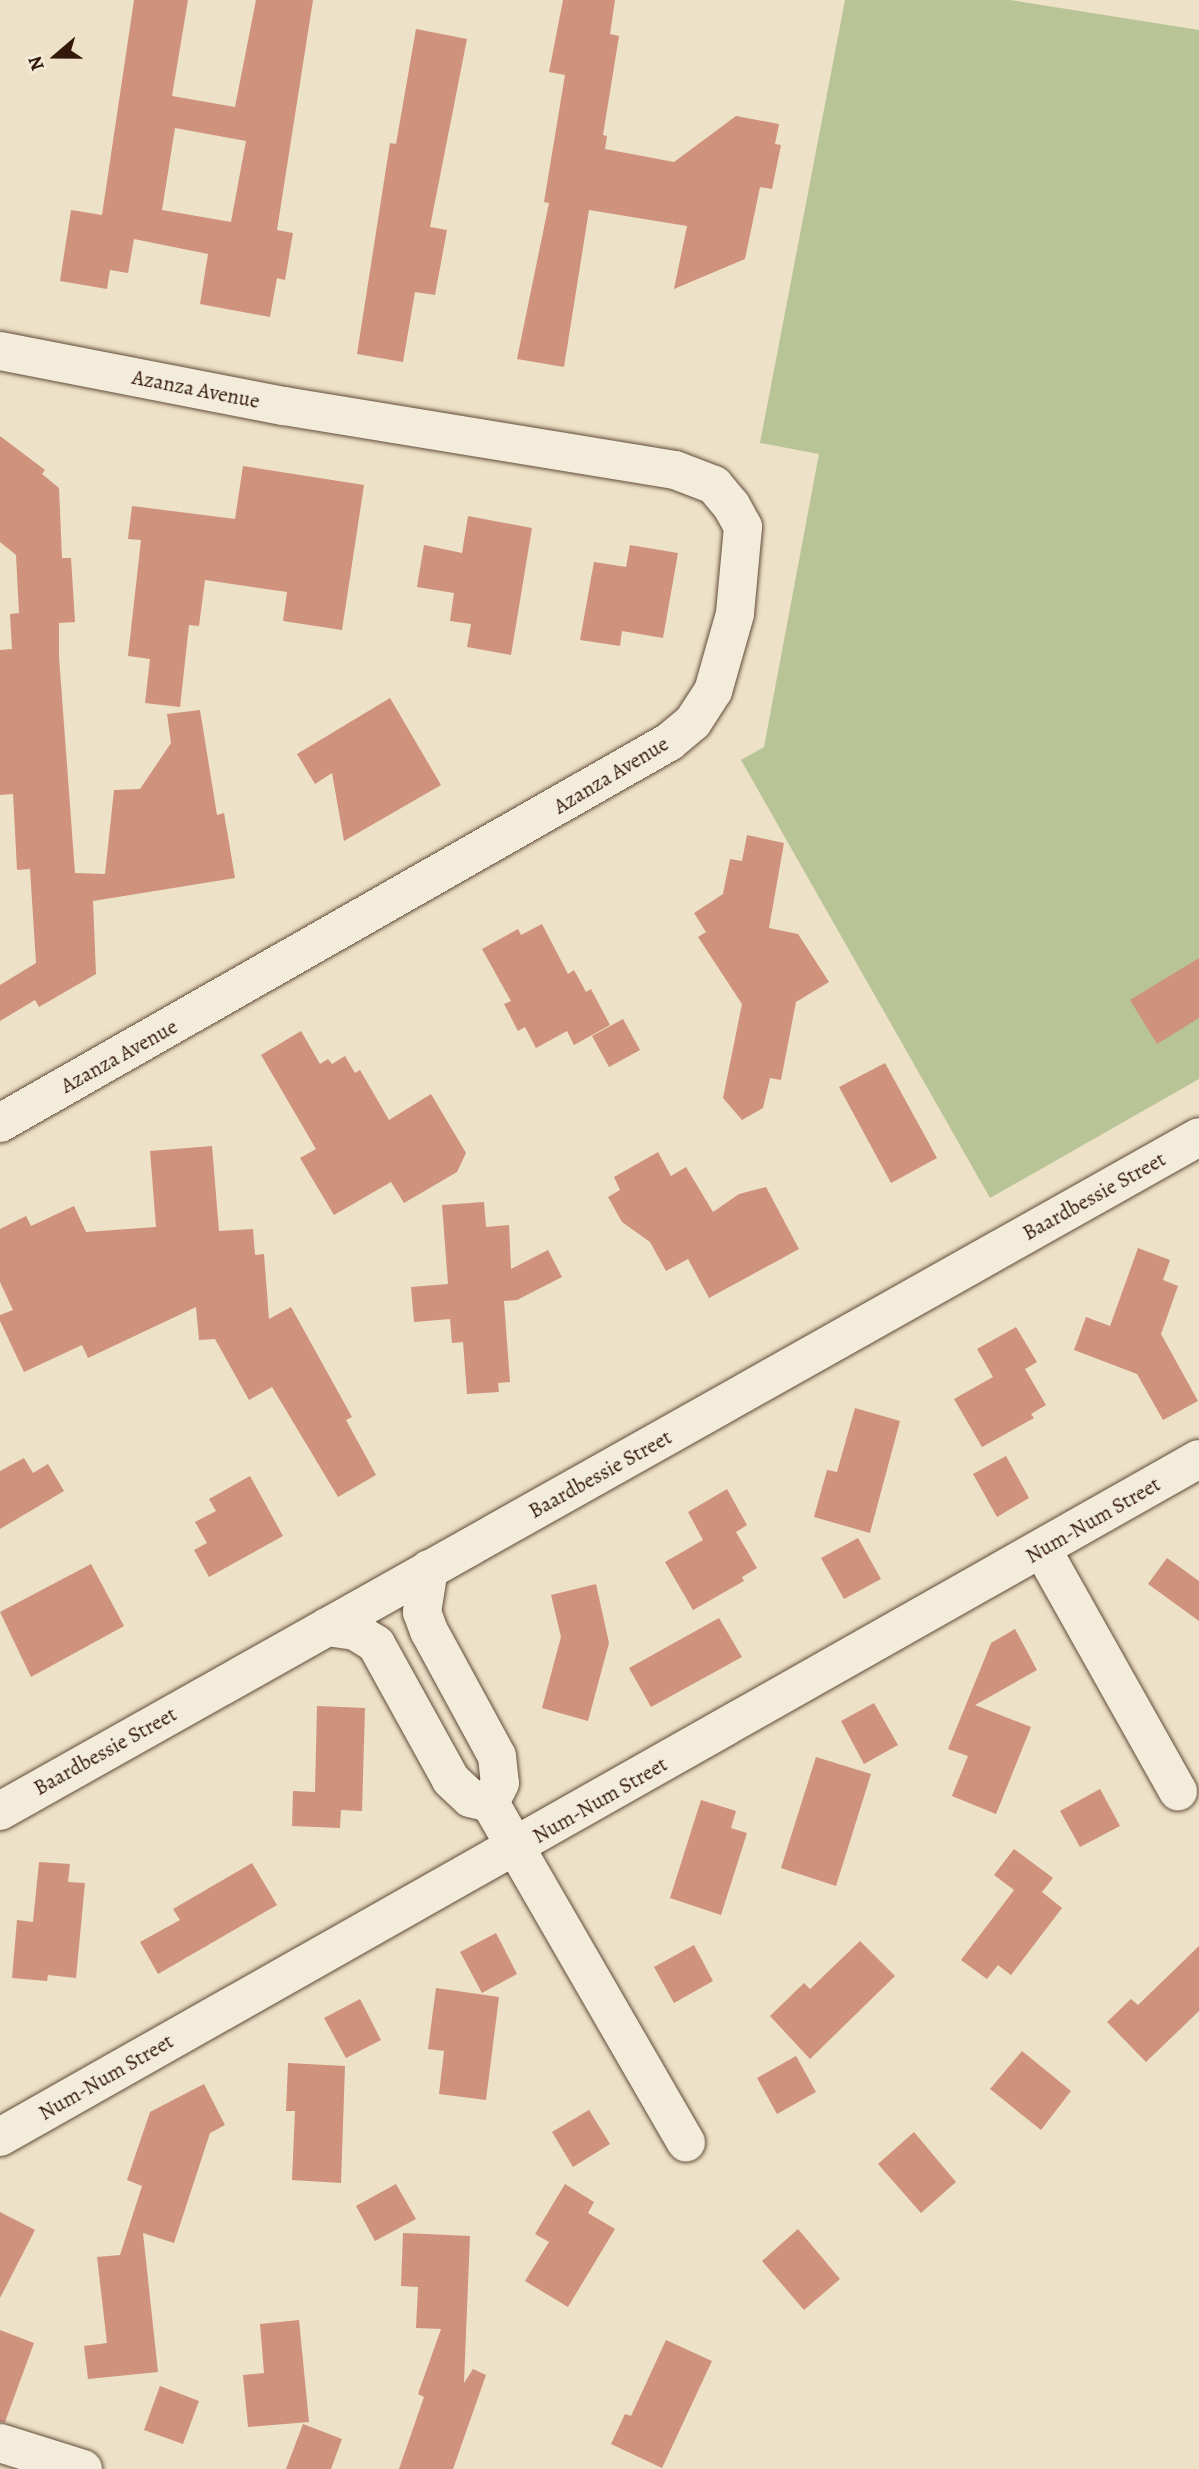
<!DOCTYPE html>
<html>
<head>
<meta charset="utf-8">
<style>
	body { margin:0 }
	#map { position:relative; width:1199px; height:2469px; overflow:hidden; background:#ede1c7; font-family:Alegreya,serif }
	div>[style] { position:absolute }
	.green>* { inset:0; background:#b8c396 }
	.building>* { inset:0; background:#cf927d }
	.roads { filter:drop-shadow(0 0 2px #624b3a) drop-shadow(0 0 2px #624b3a) }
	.street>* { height:38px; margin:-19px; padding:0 19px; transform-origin:19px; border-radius:19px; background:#f3ecdb }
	span { translate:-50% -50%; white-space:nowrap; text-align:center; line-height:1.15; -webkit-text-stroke:5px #f3ecdb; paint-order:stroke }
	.street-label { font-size:21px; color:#34190b }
	.north { position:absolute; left:21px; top:21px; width:70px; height:70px; -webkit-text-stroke:5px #f3ecdb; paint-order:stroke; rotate:250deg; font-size:19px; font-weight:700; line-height:28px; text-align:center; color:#34190b }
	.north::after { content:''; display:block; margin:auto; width:24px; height:32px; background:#34190b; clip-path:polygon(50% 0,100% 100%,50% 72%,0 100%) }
</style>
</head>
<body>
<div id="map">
	<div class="green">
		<div style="clip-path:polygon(845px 0,1010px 0,1199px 30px,1199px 1079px,990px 1198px,741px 760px,764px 747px,819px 454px,760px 443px)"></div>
	</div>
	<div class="building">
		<div style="clip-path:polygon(evenodd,134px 0,188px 0,172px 96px,235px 107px,256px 0,313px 0,277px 230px,293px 233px,285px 280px,277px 278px,270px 317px,200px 304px,208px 254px,134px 239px,128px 273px,110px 270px,107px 289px,60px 281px,71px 210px,102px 215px,134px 0,175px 128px,246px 141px,231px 222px,162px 210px,175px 128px)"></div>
		<div style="clip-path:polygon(563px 0,615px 0,610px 34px,619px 36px,603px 135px,607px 136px,605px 149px,674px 162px,736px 116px,779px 124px,775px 144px,781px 145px,772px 189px,760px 187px,745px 259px,674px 289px,687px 226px,589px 210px,564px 367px,517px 359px,549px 203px,544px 202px,565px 75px,549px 72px)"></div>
		<div style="clip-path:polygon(416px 29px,467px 39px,430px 227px,447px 230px,435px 295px,415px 292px,403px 362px,357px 354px,390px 143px,396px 144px)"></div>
		<div style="clip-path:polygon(0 436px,45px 470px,42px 474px,59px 488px,62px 558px,71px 558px,75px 622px,59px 623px,59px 657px,75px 873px,105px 874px,114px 790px,140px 789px,171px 743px,167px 714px,200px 710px,217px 815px,224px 813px,235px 878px,93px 901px,96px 974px,39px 1007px,35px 1000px,0 1021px,0 985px,36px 963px,30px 869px,17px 870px,13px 794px,0 795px,0 650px,12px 649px,10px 614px,19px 613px,16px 555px,0 542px)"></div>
		<div style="clip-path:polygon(243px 466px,364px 485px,342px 630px,283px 621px,287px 592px,205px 580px,199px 626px,189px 625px,180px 707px,145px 703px,150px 659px,128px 656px,141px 540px,128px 539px,132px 506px,235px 519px)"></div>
		<div style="clip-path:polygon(468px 516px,532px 528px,511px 655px,467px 647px,471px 624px,450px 621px,454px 593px,417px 587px,424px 545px,462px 553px)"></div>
		<div style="clip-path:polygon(630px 545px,678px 553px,663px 638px,622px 631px,620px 646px,580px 640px,594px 562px,626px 567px)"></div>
		<div style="clip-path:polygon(390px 698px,441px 785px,344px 841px,332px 773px,315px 784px,297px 754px)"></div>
		<div style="clip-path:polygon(747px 835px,784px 843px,769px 928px,798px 934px,829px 982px,796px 1002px,781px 1080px,770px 1078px,763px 1108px,742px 1120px,723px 1098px,742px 1004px,698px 937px,706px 932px,694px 913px,723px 894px,730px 859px,742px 861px)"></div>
		<div style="clip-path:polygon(542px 924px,568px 974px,574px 970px,586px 992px,591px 989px,610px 1025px,574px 1045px,567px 1031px,536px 1048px,525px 1027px,518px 1031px,504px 1004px,511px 1001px,482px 949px,518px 929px,521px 935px)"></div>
		<div style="clip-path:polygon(1199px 958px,1199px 1018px,1157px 1044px,1130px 1000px)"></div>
		<div style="clip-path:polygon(623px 1019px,640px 1050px,609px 1067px,592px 1036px)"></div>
		<div style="clip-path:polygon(301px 1031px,320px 1064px,328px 1059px,332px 1064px,345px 1056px,355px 1073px,360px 1070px,389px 1120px,431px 1094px,466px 1153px,457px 1172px,404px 1203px,391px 1182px,334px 1215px,300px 1158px,316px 1149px,261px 1055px)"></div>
		<div style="clip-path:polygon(885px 1063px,937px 1158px,891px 1183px,839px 1087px)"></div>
		<div style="clip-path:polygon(212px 1146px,219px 1231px,253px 1229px,255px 1255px,264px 1254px,269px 1319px,291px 1307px,352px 1417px,346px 1420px,376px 1475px,338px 1497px,272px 1387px,249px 1400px,215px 1339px,199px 1340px,196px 1307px,88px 1358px,82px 1345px,24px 1372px,0 1321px,0 1315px,13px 1310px,0 1282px,0 1229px,26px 1216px,31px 1226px,74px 1206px,86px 1232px,156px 1227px,150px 1151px)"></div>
		<div style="clip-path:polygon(658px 1152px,671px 1176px,686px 1167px,713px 1212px,739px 1194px,766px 1187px,799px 1249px,709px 1298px,688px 1259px,666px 1271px,650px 1242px,622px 1222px,608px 1197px,620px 1190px,614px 1177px)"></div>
		<div style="clip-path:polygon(484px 1202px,486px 1227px,509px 1225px,511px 1269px,548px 1250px,562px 1277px,517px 1300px,504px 1301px,510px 1382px,498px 1383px,499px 1392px,467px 1394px,463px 1342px,452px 1343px,450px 1319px,414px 1322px,411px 1287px,448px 1284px,442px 1205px)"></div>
		<div style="clip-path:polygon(1138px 1248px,1170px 1260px,1163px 1280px,1178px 1286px,1161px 1334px,1198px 1401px,1163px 1420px,1137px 1374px,1074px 1350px,1086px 1317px,1110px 1326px)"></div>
		<div style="clip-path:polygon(1016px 1327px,1037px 1362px,1025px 1369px,1046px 1405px,1031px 1414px,1034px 1418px,982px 1447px,954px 1399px,993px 1377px,977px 1349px)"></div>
		<div style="clip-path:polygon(855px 1408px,900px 1421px,870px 1533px,814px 1517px,827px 1470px,837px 1472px)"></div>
		<div style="clip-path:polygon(1006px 1456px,1029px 1498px,997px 1517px,973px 1474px)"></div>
		<div style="clip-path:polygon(24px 1458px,33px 1473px,48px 1464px,64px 1491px,0 1529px,0 1471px)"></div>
		<div style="clip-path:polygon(250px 1476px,283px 1536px,209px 1577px,194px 1550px,207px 1543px,195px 1522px,216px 1511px,209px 1499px)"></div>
		<div style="clip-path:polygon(727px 1489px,747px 1525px,736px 1532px,757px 1568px,742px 1577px,744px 1581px,693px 1610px,665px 1562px,703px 1540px,688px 1512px)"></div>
		<div style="clip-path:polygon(858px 1538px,881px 1579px,844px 1599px,821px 1558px)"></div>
		<div style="clip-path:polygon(1167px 1558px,1199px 1581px,1199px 1621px,1148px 1584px)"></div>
		<div style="clip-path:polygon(91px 1564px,124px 1626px,31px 1677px,0 1612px)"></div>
		<div style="clip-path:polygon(596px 1584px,609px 1643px,588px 1721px,542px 1708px,561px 1637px,551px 1595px)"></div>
		<div style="clip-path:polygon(719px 1618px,742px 1657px,651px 1707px,629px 1668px)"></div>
		<div style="clip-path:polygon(1015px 1629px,1037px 1670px,975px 1705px,1031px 1727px,996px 1814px,952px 1796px,968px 1756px,948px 1749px,991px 1643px)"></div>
		<div style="clip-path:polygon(874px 1703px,898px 1745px,864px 1764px,841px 1721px)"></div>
		<div style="clip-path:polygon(317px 1706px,365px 1708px,362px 1811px,341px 1810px,340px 1828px,292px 1826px,293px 1791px,315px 1792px)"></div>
		<div style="clip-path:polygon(816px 1757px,871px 1774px,836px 1886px,781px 1868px)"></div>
		<div style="clip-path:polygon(1100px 1789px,1120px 1826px,1080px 1847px,1060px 1811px)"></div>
		<div style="clip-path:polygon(701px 1800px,736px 1811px,731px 1828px,747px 1833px,721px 1915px,670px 1898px)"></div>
		<div style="clip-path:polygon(1014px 1849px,1053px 1878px,1042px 1892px,1062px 1908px,1011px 1975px,998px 1965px,987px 1979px,961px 1960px,1014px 1890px,994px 1875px)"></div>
		<div style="clip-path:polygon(39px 1862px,70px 1864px,68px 1882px,85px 1883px,76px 1978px,48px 1975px,47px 1981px,12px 1978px,17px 1920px,33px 1922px)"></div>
		<div style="clip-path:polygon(252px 1863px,277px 1905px,158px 1974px,140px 1942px,180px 1920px,173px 1909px)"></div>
		<div style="clip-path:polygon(496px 1933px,517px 1974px,482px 1993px,460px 1952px)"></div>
		<div style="clip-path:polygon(860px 1941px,895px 1976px,810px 2059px,770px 2016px,804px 1983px,810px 1989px)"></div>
		<div style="clip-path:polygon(694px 1945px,713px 1981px,674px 2003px,654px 1967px)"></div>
		<div style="clip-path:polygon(1199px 1946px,1199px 2011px,1146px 2062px,1107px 2022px,1131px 1999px,1138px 2005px)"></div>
		<div style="clip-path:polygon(436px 1988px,499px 1997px,486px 2100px,439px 2094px,444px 2051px,428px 2049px)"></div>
		<div style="clip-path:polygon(360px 1999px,381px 2040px,346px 2058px,324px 2018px)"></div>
		<div style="clip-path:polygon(1022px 2051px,1071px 2091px,1041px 2130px,990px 2089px)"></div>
		<div style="clip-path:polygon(796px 2056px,816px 2092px,777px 2114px,757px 2078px)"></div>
		<div style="clip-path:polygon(288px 2063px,345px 2066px,341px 2183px,292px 2180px,295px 2111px,286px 2111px)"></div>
		<div style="clip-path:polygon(204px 2084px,225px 2125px,210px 2133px,174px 2243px,143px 2233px,158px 2372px,88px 2379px,84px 2346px,107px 2343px,97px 2257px,120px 2255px,142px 2186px,127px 2180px,150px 2112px)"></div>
		<div style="clip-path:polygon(589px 2110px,610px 2144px,573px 2167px,552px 2132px)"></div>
		<div style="clip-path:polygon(914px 2132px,956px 2182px,921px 2213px,878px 2164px)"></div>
		<div style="clip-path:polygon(396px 2184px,416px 2219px,375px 2241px,356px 2206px)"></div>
		<div style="clip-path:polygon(565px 2184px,594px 2202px,588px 2213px,615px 2229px,568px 2307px,525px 2281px,549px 2242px,535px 2234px)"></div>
		<div style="clip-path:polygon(0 2212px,35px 2230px,0 2298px)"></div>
		<div style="clip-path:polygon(798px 2229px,840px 2279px,804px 2310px,762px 2261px)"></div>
		<div style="clip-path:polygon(403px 2233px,470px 2236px,464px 2383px,473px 2369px,486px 2375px,453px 2469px,399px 2469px,424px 2397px,418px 2394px,441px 2329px,416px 2328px,418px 2287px,401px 2286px)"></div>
		<div style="clip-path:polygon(299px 2320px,309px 2422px,248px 2427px,243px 2375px,264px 2373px,260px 2324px)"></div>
		<div style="clip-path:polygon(0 2330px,34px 2343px,5px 2422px,0 2422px)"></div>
		<div style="clip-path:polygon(666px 2340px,712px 2361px,662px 2468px,611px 2444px,625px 2414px,631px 2416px)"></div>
		<div style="clip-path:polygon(160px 2386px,199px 2401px,183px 2444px,144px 2430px)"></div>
		<div style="clip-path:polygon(303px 2424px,342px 2439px,331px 2469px,286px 2469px)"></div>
	</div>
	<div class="roads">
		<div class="street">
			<div style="left:0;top:351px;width:289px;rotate:11deg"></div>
			<div style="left:284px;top:406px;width:396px;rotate:9.3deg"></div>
			<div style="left:675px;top:470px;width:42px;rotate:21deg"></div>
			<div style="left:714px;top:485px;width:26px;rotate:50deg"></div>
			<div style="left:731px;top:505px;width:25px;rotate:61deg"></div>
			<div style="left:743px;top:527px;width:87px;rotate:95.3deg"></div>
			<div style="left:735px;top:614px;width:80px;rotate:105.9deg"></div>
			<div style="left:713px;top:691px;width:37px;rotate:123deg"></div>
			<div style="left:693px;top:722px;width:31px;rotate:140deg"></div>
			<div style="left:669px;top:742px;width:770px;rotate:150.34deg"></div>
			<div style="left:1042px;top:1549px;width:278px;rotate:60.7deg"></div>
			<div style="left:429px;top:1569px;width:44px;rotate:99.2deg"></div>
			<div style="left:422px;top:1612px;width:20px;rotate:70deg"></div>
			<div style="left:429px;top:1631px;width:142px;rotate:61.5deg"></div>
			<div style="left:497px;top:1756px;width:27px;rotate:84deg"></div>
			<div style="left:500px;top:1783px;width:22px;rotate:117deg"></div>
			<div style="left:327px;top:1627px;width:28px;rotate:8deg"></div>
			<div style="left:355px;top:1631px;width:25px;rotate:32deg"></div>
			<div style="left:376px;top:1644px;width:155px;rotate:61.1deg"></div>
			<div style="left:451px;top:1780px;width:26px;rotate:43deg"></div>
			<div style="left:470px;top:1798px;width:21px;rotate:14deg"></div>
			<div style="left:490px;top:1803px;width:392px;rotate:60deg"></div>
			<div style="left:0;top:1811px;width:1375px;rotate:-29.34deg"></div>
			<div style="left:0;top:2137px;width:1377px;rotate:-29.49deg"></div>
			<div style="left:0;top:2443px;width:87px;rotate:17.4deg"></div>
		</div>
	</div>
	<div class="street-label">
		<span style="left:196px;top:389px;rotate:11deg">Azanza Avenue</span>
		<span style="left:611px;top:775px;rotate:-31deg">Azanza Avenue</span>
		<span style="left:119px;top:1056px;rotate:-29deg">Azanza Avenue</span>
		<span style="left:1094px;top:1196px;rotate:-29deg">Baardbessie Street</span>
		<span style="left:600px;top:1474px;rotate:-29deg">Baardbessie Street</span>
		<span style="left:1093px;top:1520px;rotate:-30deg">Num-Num Street</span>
		<span style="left:105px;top:1751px;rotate:-29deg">Baardbessie Street</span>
		<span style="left:600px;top:1800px;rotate:-30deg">Num-Num Street</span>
		<span style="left:106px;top:2077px;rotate:-30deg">Num-Num Street</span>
	</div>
	<div class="north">N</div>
</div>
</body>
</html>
